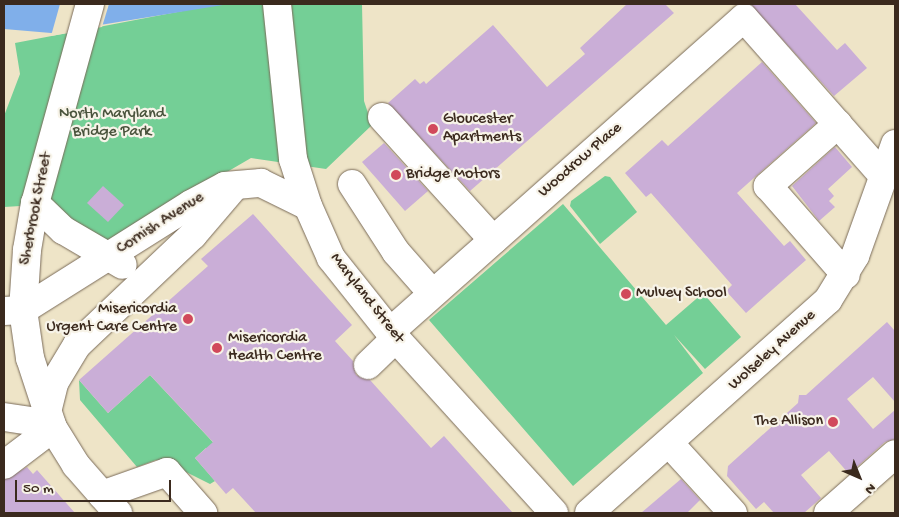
<!DOCTYPE html>
<html>
<head>
<meta charset="utf-8">
<style>
	body { margin:0 }
	#map { position:relative; width:899px; height:517px; overflow:hidden; background:#eee4c7; font-family:"Gochi Hand",sans-serif }
	div>[style] { position:absolute }
	.green>* { inset:0; background:#74cf96 }
	.water>* { inset:0; background:#80afea }
	.pier>* { inset:0; background:#eee4c7 }
	.building>* { inset:0; background:#caaed7 }
	.roads { filter:drop-shadow(0 0 1px #7a6b59) drop-shadow(0 0 1px #7a6b59) }
	.minor>* { height:28px; margin:-14px; padding:0 14px; transform-origin:14px; border-radius:14px; background:#fff }
	.major>* { height:28px; margin:-14px; padding:0 14px; transform-origin:14px; border-radius:14px; background:#fff }
	.dots>* { width:14px; height:14px; translate:-50% -50%; box-sizing:border-box; border:2px solid #f7f3e8; border-radius:50% }
	span { translate:-50% -50%; white-space:nowrap; text-align:center; line-height:1.15; -webkit-text-stroke:4.5px #f7f3e8; paint-order:stroke }
	.park-label { font-size:16px; color:#49533c }
	.poi-label { font-size:16px; color:#3b2a1e }
	.left { translate:0 -50%; text-align:left }
	.right { translate:-100% -50%; text-align:right }
	.street-label { font-size:16px; color:#3b2a1e }
	.frame { position:absolute; inset:0; border:5px solid #3b2a1e; pointer-events:none }
	.north { position:absolute; left:834px; top:452px; width:50px; height:50px; -webkit-text-stroke:4px #f7f3e8; paint-order:stroke; rotate:136deg; font-size:14px; font-weight:700; line-height:20px; text-align:center; color:#3b2a1e }
	.north::after { content:''; display:block; margin:auto; width:18px; height:22px; background:#3b2a1e; clip-path:polygon(50% 0,100% 100%,50% 72%,0 100%) }
	.scale { position:absolute; left:15px; top:480px; width:156px; height:22px; box-sizing:border-box; border:2px solid #3b2a1e; border-top:0; padding-left:6px; font-size:15px; line-height:18px; white-space:nowrap; color:#3b2a1e; -webkit-text-stroke:4px #f7f3e8; paint-order:stroke }
</style>
</head>
<body>
<div id="map">
	<div class="green">
		<div style="clip-path:polygon(219px 4px,362px 4px,364px 101px,372px 125px,326px 169px,251px 158px,98px 247px,53px 204px,4px 207px,4px 116px,20px 74px,15px 43px)"></div>
		<div style="clip-path:polygon(605px 176px,610px 177px,637px 212px,600px 244px,570px 206px,571px 201px)"></div>
		<div style="clip-path:polygon(563px 204px,666px 325px,703px 293px,741px 337px,705px 369px,674px 335px,703px 373px,573px 486px,429px 320px)"></div>
		<div style="clip-path:polygon(150px 375px,224px 454px,216px 461px,206px 448px,195px 458px,215px 481px,210px 484px,166px 462px,156px 460px,137px 467px,80px 400px,79px 380px,108px 413px)"></div>
	</div>
	<div class="water">
		<div style="clip-path:polygon(4px 4px,229px 4px,51px 33px,4px 29px)"></div>
	</div>
	<div class="pier">
		<div style="clip-path:polygon(60px 4px,109px 4px,102px 27px,51px 36px)"></div>
	</div>
	<div class="building">
		<div style="clip-path:polygon(627px 4px,665px 4px,674px 13px,470px 191px,388px 103px,415px 79px,420px 84px,424px 81px,426px 84px,493px 25px,547px 87px,585px 54px,580px 48px)"></div>
		<div style="clip-path:polygon(750px 4px,795px 4px,837px 50px,845px 43px,867px 68px,834px 96px)"></div>
		<div style="clip-path:polygon(762px 62px,816px 123px,737px 193px,784px 246px,790px 241px,806px 260px,746px 313px,726px 291px,732px 285px,651px 193px,646px 197px,625px 173px,662px 140px,668px 146px)"></div>
		<div style="clip-path:polygon(384px 143px,428px 191px,405px 211px,362px 162px)"></div>
		<div style="clip-path:polygon(835px 147px,852px 167px,828px 189px,834px 196px,829px 201px,835px 207px,819px 221px,792px 186px)"></div>
		<div style="clip-path:polygon(103px 186px,124px 205px,108px 222px,87px 203px)"></div>
		<div style="clip-path:polygon(253px 214px,352px 325px,335px 341px,353px 361px,356px 375px,370px 380px,431px 448px,444px 436px,513px 513px,256px 513px,233px 488px,226px 494px,195px 458px,213px 442px,150px 375px,108px 413px,79px 380px,208px 266px,201px 259px)"></div>
		<div style="clip-path:polygon(887px 322px,895px 331px,895px 402px,873px 377px,847px 399px,873px 429px,895px 410px,895px 439px,885px 442px,849px 474px,829px 451px,801px 475px,821px 498px,804px 513px,774px 513px,764px 502px,756px 509px,727px 476px,728px 466px,798px 403px,799px 395px,806px 395px)"></div>
		<div style="clip-path:polygon(27px 467px,33px 474px,37px 470px,75px 513px,4px 513px,4px 480px)"></div>
		<div style="clip-path:polygon(681px 479px,700px 500px,687px 513px,641px 513px)"></div>
	</div>
	<div class="roads">
		<div class="minor">
			<div style="left:382px;top:117px;width:166px;rotate:47.9deg"></div>
			<div style="left:838px;top:124px;width:94px;rotate:138.5deg"></div>
			<div style="left:768px;top:186px;width:118px;rotate:48.8deg"></div>
			<div style="left:352px;top:184px;width:81px;rotate:57.1deg"></div>
			<div style="left:396px;top:252px;width:55px;rotate:48.7deg"></div>
			<div style="left:35px;top:203px;width:39px;rotate:44deg"></div>
			<div style="left:63px;top:230px;width:69px;rotate:30.3deg"></div>
			<div style="left:4px;top:311px;width:19px;rotate:-3deg"></div>
			<div style="left:23px;top:310px;width:199px;rotate:-32.2deg"></div>
			<div style="left:191px;top:204px;width:38px;rotate:-28deg"></div>
			<div style="left:225px;top:186px;width:36px;rotate:-5deg"></div>
			<div style="left:261px;top:183px;width:52px;rotate:26.1deg"></div>
			<div style="left:390px;top:332px;width:473px;rotate:-41.6deg"></div>
			<div style="left:744px;top:18px;width:212px;rotate:48.6deg"></div>
			<div style="left:368px;top:365px;width:39px;rotate:-44deg"></div>
			<div style="left:47px;top:412px;width:30px;rotate:-76deg"></div>
			<div style="left:54px;top:383px;width:44px;rotate:-58.8deg"></div>
			<div style="left:77px;top:345px;width:160px;rotate:-43.5deg"></div>
			<div style="left:193px;top:235px;width:63px;rotate:-49.5deg"></div>
			<div style="left:4px;top:417px;width:48px;rotate:8.5deg"></div>
			<div style="left:669px;top:443px;width:95px;rotate:47.6deg"></div>
			<div style="left:4px;top:465px;width:61px;rotate:-37.1deg"></div>
			<div style="left:102px;top:495px;width:69px;rotate:-19.5deg"></div>
			<div style="left:167px;top:472px;width:55px;rotate:48.7deg"></div>
			<div style="left:589px;top:513px;width:320px;rotate:-41.7deg"></div>
			<div style="left:828px;top:300px;width:52px;rotate:-58.5deg"></div>
			<div style="left:855px;top:256px;width:119px;rotate:-70.3deg"></div>
			<div style="left:828px;top:513px;width:89px;rotate:-41.4deg"></div>
		</div>
		<div class="major">
			<div style="left:90px;top:4px;width:206px;rotate:105.4deg"></div>
			<div style="left:35px;top:203px;width:48px;rotate:99.7deg"></div>
			<div style="left:27px;top:250px;width:60px;rotate:93.8deg"></div>
			<div style="left:23px;top:310px;width:49px;rotate:81.7deg"></div>
			<div style="left:30px;top:358px;width:74px;rotate:71.8deg"></div>
			<div style="left:53px;top:428px;width:44px;rotate:58.1deg"></div>
			<div style="left:76px;top:465px;width:64px;rotate:48.8deg"></div>
			<div style="left:277px;top:4px;width:156px;rotate:84.1deg"></div>
			<div style="left:293px;top:159px;width:49px;rotate:72.3deg"></div>
			<div style="left:308px;top:206px;width:57px;rotate:66.1deg"></div>
			<div style="left:331px;top:258px;width:95px;rotate:51.4deg"></div>
			<div style="left:390px;top:332px;width:244px;rotate:47.8deg"></div>
		</div>
	</div>
	<div class="dots">
		<div style="left:433px;top:129px;background:#d1495b"></div>
		<div style="left:396px;top:175px;background:#d1495b"></div>
		<div style="left:626px;top:294px;background:#d1495b"></div>
		<div style="left:188px;top:319px;background:#d1495b"></div>
		<div style="left:217px;top:348px;background:#d1495b"></div>
		<div style="left:833px;top:422px;background:#d1495b"></div>
	</div>
	<div class="park-label">
		<span style="left:112px;top:124px">North Maryland<br>Bridge Park</span>
	</div>
	<div class="poi-label">
		<span class="left" style="left:443px;top:129px">Gloucester<br>Apartments</span>
		<span class="left" style="left:406px;top:175px">Bridge Motors</span>
		<span class="left" style="left:636px;top:294px">Mulvey School</span>
		<span class="right" style="left:177px;top:319px">Misericordia<br>Urgent Care Centre</span>
		<span class="left" style="left:228px;top:348px">Misericordia<br>Health Centre</span>
		<span class="right" style="left:823px;top:422px">The Allison</span>
	</div>
	<div class="street-label">
		<span style="left:581px;top:161px;rotate:-41deg">Woodrow Place</span>
		<span style="left:37px;top:209px;rotate:-79deg">Sherbrook Street</span>
		<span style="left:161px;top:224px;rotate:-33deg">Cornish Avenue</span>
		<span style="left:366px;top:299px;rotate:52deg">Maryland Street</span>
		<span style="left:773px;top:351px;rotate:-42deg">Wolseley Avenue</span>
	</div>
	<div class="frame"></div>
	<div class="north">N</div>
	<div class="scale">50 m</div>
</div>
</body>
</html>
